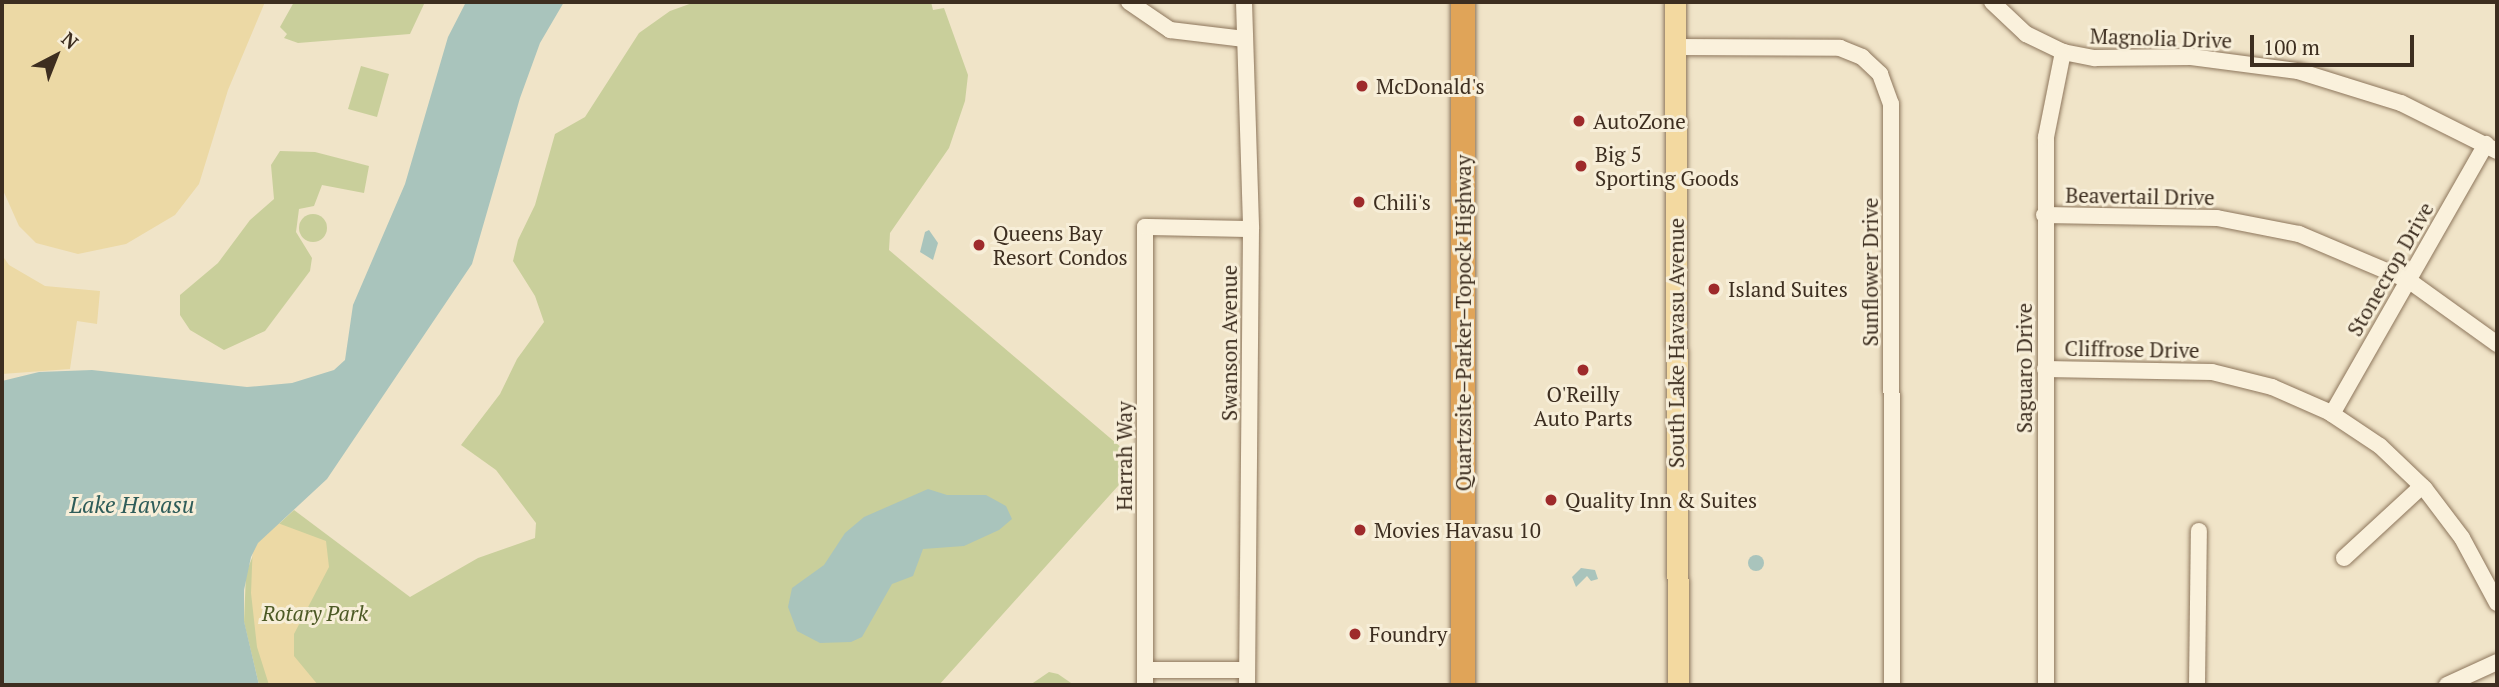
<!DOCTYPE html>
<html>
<head>
<meta charset="utf-8">
<style>
	body { margin:0 }
	#map { position:relative; width:2499px; height:687px; overflow:hidden; background:#f0e4c8; font-family:"PT Serif",serif }
	div>[style] { position:absolute }
	.green>* { inset:0; background:#c9cf9b }
	.round { border-radius:50% }
	.sand>* { inset:0; background:#ecd9a5 }
	.water>* { inset:0; background:#a9c4bc }
	.roads { filter:drop-shadow(0 0 2px #8d765c) drop-shadow(0 0 2px #8d765c) }
	.minor>* { height:16px; margin:-8px; padding:0 8px; transform-origin:8px; border-radius:8px; background:#faf1dc }
	.major>* { height:21px; margin:-10.5px; padding:0 10.5px; transform-origin:10.5px; border-radius:10.5px; background:#f3d9a0 }
	.highway>* { height:24px; margin:-12px; padding:0 12px; transform-origin:12px; border-radius:12px; background:#e0a458 }
	.dots>* { width:19px; height:19px; translate:-50% -50%; box-sizing:border-box; border:4px solid #f7eed8; border-radius:50% }
	span { translate:-50% -50%; white-space:nowrap; text-align:center; line-height:1.15; -webkit-text-stroke:6px #f7eed8; paint-order:stroke }
	.street-label { font-size:21px; color:#3d2e20 }
	.poi-label { font-size:21px; color:#3d2e20 }
	.left { translate:0 -50%; text-align:left }
	.park-label { font-size:21px; color:#4d5a26; font-style:italic }
	.water-label { font-size:23px; color:#2f5d5a; font-style:italic }
	.frame { position:absolute; inset:0; border:4px solid #3d2e20; pointer-events:none }
	.north { position:absolute; left:21px; top:21px; width:70px; height:70px; -webkit-text-stroke:5px #f7eed8; paint-order:stroke; rotate:42deg; font-size:19px; font-weight:700; line-height:28px; text-align:center; color:#3d2e20 }
	.north::after { content:''; display:block; margin:auto; width:24px; height:32px; background:#3d2e20; clip-path:polygon(50% 0,100% 100%,50% 72%,0 100%) }
	.scale { position:absolute; left:2250px; top:35px; width:164px; height:32px; box-sizing:border-box; border:4px solid #3d2e20; border-top:0; padding-left:9px; font-size:21px; line-height:24px; white-space:nowrap; color:#3d2e20; -webkit-text-stroke:5px #f7eed8; paint-order:stroke }
</style>
</head>
<body>
<div id="map">
	<div class="green">
		<div style="clip-path:polygon(294px 2px,425px 2px,410px 34px,298px 43px,284px 38px,287px 34px,280px 27px)"></div>
		<div style="clip-path:polygon(695px 2px,931px 2px,933px 10px,944px 8px,968px 75px,965px 101px,949px 148px,890px 233px,889px 250px,1123px 449px,1127px 476px,939px 685px,259px 685px,244px 622px,246px 573px,258px 543px,294px 510px,410px 597px,478px 558px,535px 538px,536px 523px,496px 470px,461px 445px,500px 394px,517px 359px,544px 322px,535px 296px,513px 261px,518px 240px,535px 205px,555px 134px,585px 117px,639px 33px,670px 11px)"></div>
		<div style="clip-path:polygon(361px 66px,389px 74px,377px 117px,348px 109px)"></div>
		<div style="clip-path:polygon(280px 151px,315px 152px,369px 166px,364px 193px,322px 185px,314px 206px,299px 209px,296px 232px,312px 258px,310px 271px,265px 331px,224px 350px,190px 330px,180px 315px,180px 295px,218px 263px,250px 220px,274px 199px,271px 165px)"></div>
		<div class="round" style="left:299px;top:214px;width:28px;height:28px"></div>
		<div style="clip-path:polygon(1049px 672px,1058px 674px,1074px 685px,1030px 685px)"></div>
	</div>
	<div class="sand">
		<div style="clip-path:polygon(2px 2px,265px 2px,228px 90px,199px 184px,175px 215px,126px 244px,78px 254px,36px 243px,19px 226px,2px 188px)"></div>
		<div style="clip-path:polygon(2px 255px,9px 265px,45px 286px,100px 291px,97px 324px,77px 321px,70px 369px,2px 374px)"></div>
		<div style="clip-path:polygon(275px 522px,326px 541px,329px 567px,294px 634px,294px 656px,318px 685px,269px 685px,257px 647px,251px 593px,253px 541px)"></div>
	</div>
	<div class="water">
		<div style="clip-path:polygon(466px 2px,564px 2px,540px 43px,520px 98px,472px 264px,327px 479px,258px 543px,251px 557px,244px 590px,244px 621px,259px 685px,2px 685px,2px 381px,39px 372px,92px 370px,247px 387px,292px 383px,334px 370px,345px 360px,353px 305px,405px 184px,448px 37px)"></div>
		<div style="clip-path:polygon(929px 230px,938px 243px,933px 260px,920px 252px,925px 232px)"></div>
		<div style="clip-path:polygon(928px 489px,947px 495px,986px 495px,1006px 506px,1012px 519px,999px 530px,964px 546px,923px 549px,913px 576px,892px 584px,862px 637px,851px 642px,820px 643px,797px 631px,788px 607px,792px 588px,824px 565px,845px 533px,864px 517px)"></div>
		<div class="round" style="left:1748px;top:555px;width:16px;height:16px"></div>
		<div style="clip-path:polygon(1581px 568px,1595px 570px,1598px 579px,1591px 581px,1587px 576px,1576px 587px,1572px 577px)"></div>
	</div>
	<div class="roads">
		<div class="minor">
			<div style="left:1129px;top:2px;width:50px;rotate:34.3deg"></div>
			<div style="left:1170px;top:30px;width:75px;rotate:6.9deg"></div>
			<div style="left:1244px;top:2px;width:227px;rotate:88.2deg"></div>
			<div style="left:1251px;top:229px;width:456px;rotate:90.5deg"></div>
			<div style="left:1992px;top:2px;width:47px;rotate:43.3deg"></div>
			<div style="left:2026px;top:34px;width:41px;rotate:25.9deg"></div>
			<div style="left:2063px;top:52px;width:33px;rotate:11deg"></div>
			<div style="left:2095px;top:58px;width:96px;rotate:-0.6deg"></div>
			<div style="left:2191px;top:57px;width:108px;rotate:7.5deg"></div>
			<div style="left:2298px;top:71px;width:108px;rotate:17.3deg"></div>
			<div style="left:2401px;top:103px;width:107px;rotate:26.6deg"></div>
			<div style="left:1675px;top:47px;width:165px;rotate:0.3deg"></div>
			<div style="left:1840px;top:48px;width:24px;rotate:22deg"></div>
			<div style="left:1862px;top:57px;width:25px;rotate:43deg"></div>
			<div style="left:1880px;top:74px;width:32px;rotate:70deg"></div>
			<div style="left:1891px;top:104px;width:581px;rotate:89.9deg"></div>
			<div style="left:2044px;top:215px;width:173px;rotate:1deg"></div>
			<div style="left:2217px;top:218px;width:84px;rotate:11deg"></div>
			<div style="left:2299px;top:234px;width:118px;rotate:22.9deg"></div>
			<div style="left:2408px;top:280px;width:110px;rotate:35.7deg"></div>
			<div style="left:2045px;top:369px;width:167px;rotate:1deg"></div>
			<div style="left:2212px;top:372px;width:62px;rotate:14deg"></div>
			<div style="left:2272px;top:387px;width:62px;rotate:23.7deg"></div>
			<div style="left:2329px;top:412px;width:61px;rotate:33.7deg"></div>
			<div style="left:2380px;top:446px;width:62px;rotate:43.7deg"></div>
			<div style="left:2425px;top:489px;width:61px;rotate:52.9deg"></div>
			<div style="left:2462px;top:538px;width:74px;rotate:61.7deg"></div>
			<div style="left:2332px;top:414px;width:311px;rotate:-60.3deg"></div>
			<div style="left:2344px;top:558px;width:106px;rotate:-42.7deg"></div>
			<div style="left:1145px;top:670px;width:102px"></div>
			<div style="left:1145px;top:685px;width:458px;rotate:-90deg"></div>
			<div style="left:1145px;top:227px;width:106px;rotate:1.1deg"></div>
			<div style="left:2046px;top:685px;width:548px;rotate:-90deg"></div>
			<div style="left:2046px;top:137px;width:87px;rotate:-78.7deg"></div>
			<div style="left:2197px;top:685px;width:154px;rotate:-89.3deg"></div>
			<div style="left:2447px;top:685px;width:55px;rotate:-24.7deg"></div>
		</div>
		<div class="major">
			<div style="left:1675px;top:2px;width:683px;rotate:89.75deg"></div>
		</div>
		<div class="highway">
			<div style="left:1463px;top:685px;width:683px;rotate:-90deg"></div>
		</div>
	</div>
	<div class="dots">
		<div style="left:1362px;top:86px;background:#9e2a2b"></div>
		<div style="left:1579px;top:121px;background:#9e2a2b"></div>
		<div style="left:1581px;top:166px;background:#9e2a2b"></div>
		<div style="left:1359px;top:202px;background:#9e2a2b"></div>
		<div style="left:979px;top:245px;background:#9e2a2b"></div>
		<div style="left:1714px;top:289px;background:#9e2a2b"></div>
		<div style="left:1583px;top:370px;background:#9e2a2b"></div>
		<div style="left:1551px;top:500px;background:#9e2a2b"></div>
		<div style="left:1360px;top:530px;background:#9e2a2b"></div>
		<div style="left:1355px;top:634px;background:#9e2a2b"></div>
	</div>
	<div class="street-label">
		<span style="left:2161px;top:38px;rotate:2deg">Magnolia Drive</span>
		<span style="left:2140px;top:196px;rotate:1deg">Beavertail Drive</span>
		<span style="left:2390px;top:269px;rotate:-60deg">Stonecrop Drive</span>
		<span style="left:1870px;top:272px;rotate:-90deg">Sunflower Drive</span>
		<span style="left:1463px;top:323px;rotate:-90deg">Quartzsite–Parker–Topock Highway</span>
		<span style="left:1229px;top:343px;rotate:-90deg">Swanson Avenue</span>
		<span style="left:1676px;top:343px;rotate:-90deg">South Lake Havasu Avenue</span>
		<span style="left:2132px;top:349px;rotate:1deg">Cliffrose Drive</span>
		<span style="left:2024px;top:368px;rotate:-90deg">Saguaro Drive</span>
		<span style="left:1124px;top:456px;rotate:-90deg">Harrah Way</span>
	</div>
	<div class="poi-label">
		<span class="left" style="left:1376px;top:86px">McDonald's</span>
		<span class="left" style="left:1593px;top:121px">AutoZone</span>
		<span class="left" style="left:1595px;top:166px">Big 5<br>Sporting Goods</span>
		<span class="left" style="left:1373px;top:202px">Chili's</span>
		<span class="left" style="left:993px;top:245px">Queens Bay<br>Resort Condos</span>
		<span class="left" style="left:1728px;top:289px">Island Suites</span>
		<span style="left:1583px;top:406px">O'Reilly<br>Auto Parts</span>
		<span class="left" style="left:1565px;top:500px">Quality Inn &amp; Suites</span>
		<span class="left" style="left:1374px;top:530px">Movies Havasu 10</span>
		<span class="left" style="left:1369px;top:634px">Foundry</span>
	</div>
	<div class="park-label">
		<span style="left:315px;top:613px">Rotary Park</span>
	</div>
	<div class="water-label">
		<span style="left:132px;top:505px">Lake Havasu</span>
	</div>
	<div class="frame"></div>
	<div class="north">N</div>
	<div class="scale">100 m</div>
</div>
</body>
</html>
